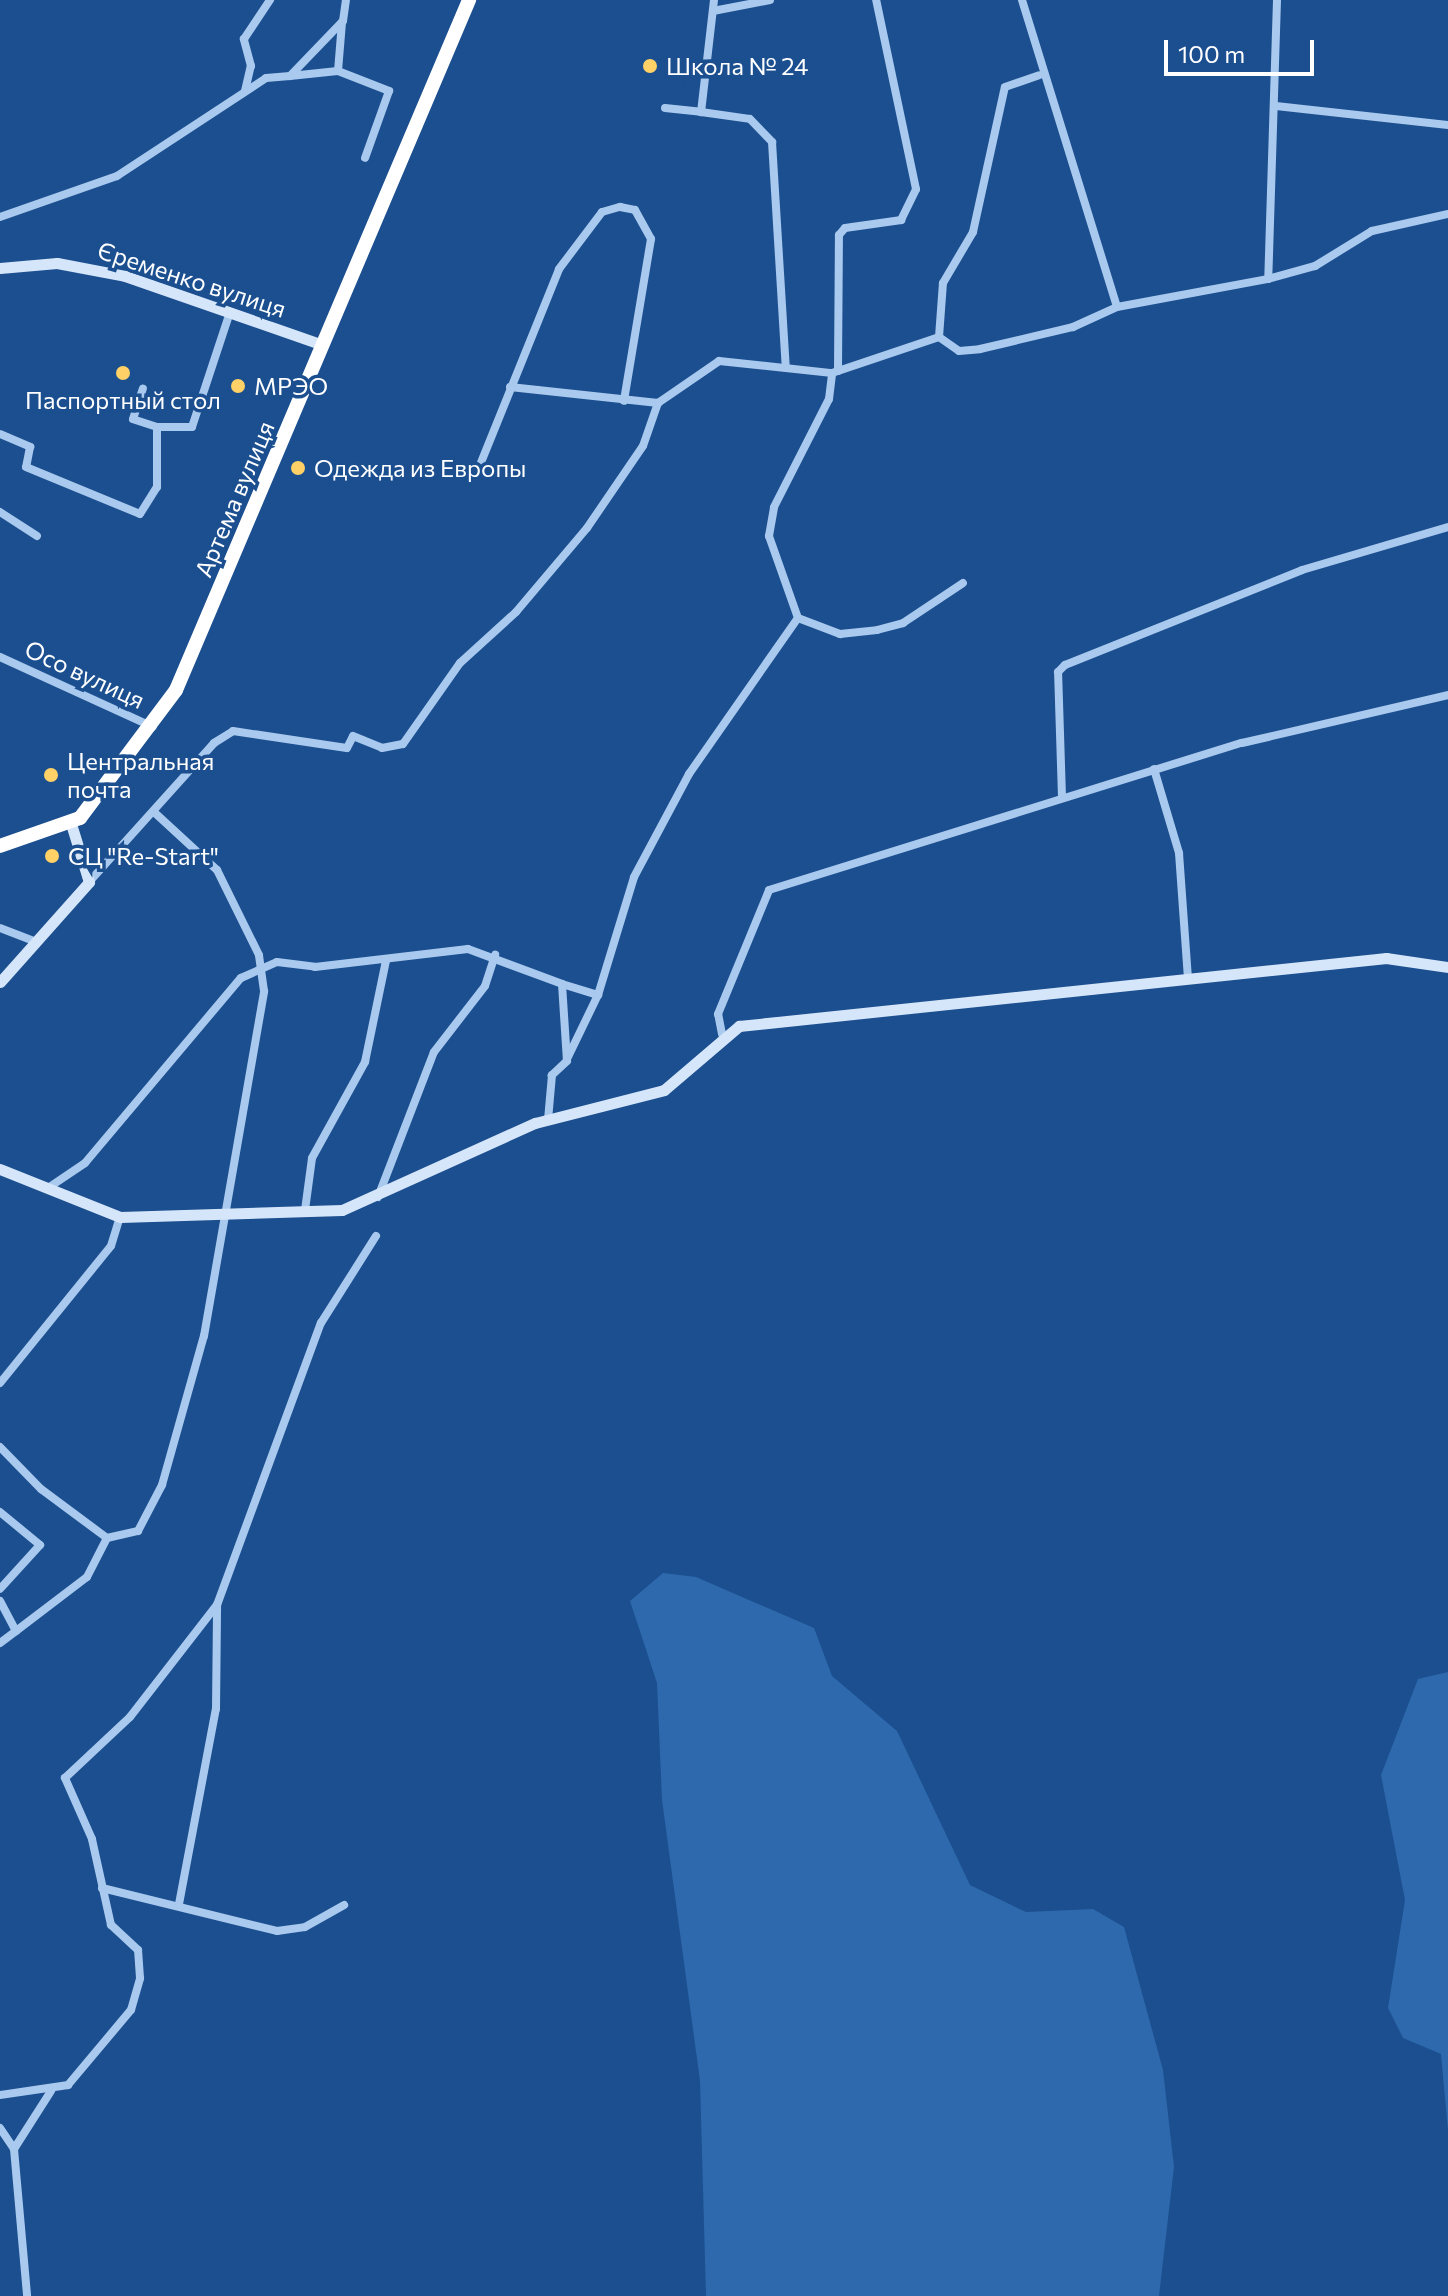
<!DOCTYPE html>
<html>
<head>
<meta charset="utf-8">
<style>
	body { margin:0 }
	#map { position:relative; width:1448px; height:2296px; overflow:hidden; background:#1b4f8f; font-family:Commissioner,sans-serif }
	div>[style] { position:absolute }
	.green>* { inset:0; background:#2e69ad }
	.street>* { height:8px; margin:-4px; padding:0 4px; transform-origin:4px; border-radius:4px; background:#a9c9ee }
	.secondary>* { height:11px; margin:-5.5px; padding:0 5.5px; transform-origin:5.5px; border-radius:5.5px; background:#d6e6fa }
	.highway>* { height:14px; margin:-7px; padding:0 7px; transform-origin:7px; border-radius:7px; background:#fff }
	.dots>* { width:22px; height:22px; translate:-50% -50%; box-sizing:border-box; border:4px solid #1b4f8f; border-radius:50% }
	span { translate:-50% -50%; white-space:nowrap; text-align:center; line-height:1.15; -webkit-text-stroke:7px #1b4f8f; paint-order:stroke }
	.poi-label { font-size:24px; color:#fff }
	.left { translate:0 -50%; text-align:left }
	.street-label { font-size:24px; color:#fff }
	.scale { position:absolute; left:1164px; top:40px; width:150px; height:36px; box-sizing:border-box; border:4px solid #fff; border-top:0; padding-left:10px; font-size:24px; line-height:28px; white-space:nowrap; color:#fff; -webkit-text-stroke:6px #1b4f8f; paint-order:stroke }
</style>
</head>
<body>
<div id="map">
	<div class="green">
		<div style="clip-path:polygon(663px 1573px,696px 1577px,814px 1628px,832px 1676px,897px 1731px,970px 1885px,1026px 1912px,1093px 1909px,1124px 1927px,1163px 2070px,1174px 2167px,1159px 2296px,706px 2296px,700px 2081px,662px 1800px,657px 1683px,630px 1601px)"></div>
		<div style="clip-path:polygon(1448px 1672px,1448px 2131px,1441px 2054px,1403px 2038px,1388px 2008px,1405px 1900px,1381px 1775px,1418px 1679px)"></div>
	</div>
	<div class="street">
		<div style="left:714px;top:0;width:113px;rotate:96.6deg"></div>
		<div style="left:701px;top:112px;width:49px;rotate:8.1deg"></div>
		<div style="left:750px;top:119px;width:32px;rotate:46deg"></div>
		<div style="left:772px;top:142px;width:226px;rotate:86.5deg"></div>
		<div style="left:1022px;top:0;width:321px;rotate:72.8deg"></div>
		<div style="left:1277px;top:0;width:279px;rotate:91.8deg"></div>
		<div style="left:1268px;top:279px;width:49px;rotate:-15.5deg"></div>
		<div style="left:1315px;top:266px;width:67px;rotate:-31.6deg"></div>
		<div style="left:1372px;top:231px;width:78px;rotate:-12.6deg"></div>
		<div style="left:713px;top:11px;width:58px;rotate:-10.9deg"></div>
		<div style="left:338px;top:71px;width:55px;rotate:21.4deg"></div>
		<div style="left:389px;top:91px;width:71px;rotate:109.7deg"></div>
		<div style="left:290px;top:76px;width:48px;rotate:-5.9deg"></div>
		<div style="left:338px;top:71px;width:49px;rotate:-85.3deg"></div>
		<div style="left:245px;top:91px;width:26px;rotate:-77deg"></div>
		<div style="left:251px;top:66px;width:28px;rotate:-105deg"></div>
		<div style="left:244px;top:39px;width:47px;rotate:-56.3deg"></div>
		<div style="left:1276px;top:106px;width:173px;rotate:6.3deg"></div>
		<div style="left:665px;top:108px;width:36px;rotate:6deg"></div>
		<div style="left:0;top:217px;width:124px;rotate:-19.3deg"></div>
		<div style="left:117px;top:176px;width:178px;rotate:-33.3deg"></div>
		<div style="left:266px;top:78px;width:24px;rotate:-5deg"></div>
		<div style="left:290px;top:76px;width:76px;rotate:-46.1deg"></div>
		<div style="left:343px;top:21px;width:21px;rotate:-82deg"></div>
		<div style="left:939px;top:337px;width:24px;rotate:35deg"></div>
		<div style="left:959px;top:351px;width:21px;rotate:-5deg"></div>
		<div style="left:980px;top:349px;width:96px;rotate:-13.3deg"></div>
		<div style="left:1073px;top:327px;width:48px;rotate:-24.4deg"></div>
		<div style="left:1117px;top:307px;width:154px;rotate:-10.5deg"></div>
		<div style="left:838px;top:371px;width:136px;rotate:-89.6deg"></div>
		<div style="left:839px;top:235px;width:9px;rotate:-49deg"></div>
		<div style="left:845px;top:228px;width:57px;rotate:-8.1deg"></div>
		<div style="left:901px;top:220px;width:34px;rotate:-64deg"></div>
		<div style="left:916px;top:189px;width:193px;rotate:-101.9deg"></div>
		<div style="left:510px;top:387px;width:149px;rotate:6.2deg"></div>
		<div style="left:658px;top:403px;width:74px;rotate:-34.5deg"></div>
		<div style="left:719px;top:361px;width:114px;rotate:6.1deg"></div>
		<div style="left:832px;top:373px;width:113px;rotate:-18.6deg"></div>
		<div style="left:939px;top:337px;width:54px;rotate:-85.8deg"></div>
		<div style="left:943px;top:283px;width:59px;rotate:-59.5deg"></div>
		<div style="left:973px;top:232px;width:148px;rotate:-77.6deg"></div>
		<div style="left:1005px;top:87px;width:36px;rotate:-19deg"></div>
		<div style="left:157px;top:427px;width:35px"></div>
		<div style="left:192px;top:427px;width:118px;rotate:-71.7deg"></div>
		<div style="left:0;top:434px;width:33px;rotate:23deg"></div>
		<div style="left:30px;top:447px;width:20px;rotate:101deg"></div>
		<div style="left:26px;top:467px;width:123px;rotate:22.4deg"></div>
		<div style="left:140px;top:514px;width:32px;rotate:-58deg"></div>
		<div style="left:157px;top:487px;width:60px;rotate:-90deg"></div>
		<div style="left:157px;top:427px;width:25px;rotate:-162deg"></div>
		<div style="left:133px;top:419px;width:32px;rotate:-72deg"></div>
		<div style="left:480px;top:465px;width:211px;rotate:-68deg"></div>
		<div style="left:559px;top:269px;width:71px;rotate:-53deg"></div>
		<div style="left:602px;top:212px;width:19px;rotate:-16deg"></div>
		<div style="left:620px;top:207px;width:15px;rotate:11deg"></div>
		<div style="left:635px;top:210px;width:33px;rotate:61deg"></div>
		<div style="left:651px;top:239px;width:164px;rotate:99.5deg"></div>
		<div style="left:0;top:512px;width:44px;rotate:33deg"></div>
		<div style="left:798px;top:618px;width:45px;rotate:20.9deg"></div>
		<div style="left:840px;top:634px;width:37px;rotate:-6deg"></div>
		<div style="left:877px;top:630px;width:27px;rotate:-15deg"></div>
		<div style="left:903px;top:623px;width:72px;rotate:-33.7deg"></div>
		<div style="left:0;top:657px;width:168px;rotate:24.6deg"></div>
		<div style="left:1154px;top:769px;width:88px;rotate:73.4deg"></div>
		<div style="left:1179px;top:853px;width:126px;rotate:85.9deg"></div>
		<div style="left:1062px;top:797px;width:125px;rotate:-91.8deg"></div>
		<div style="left:1058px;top:672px;width:10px;rotate:-45deg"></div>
		<div style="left:1065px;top:665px;width:255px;rotate:-21.8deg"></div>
		<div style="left:1302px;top:570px;width:152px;rotate:-16.4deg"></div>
		<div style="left:89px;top:882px;width:187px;rotate:-48deg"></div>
		<div style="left:214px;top:743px;width:22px;rotate:-32deg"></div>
		<div style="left:233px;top:731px;width:115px;rotate:8.5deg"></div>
		<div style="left:347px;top:748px;width:13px;rotate:-63deg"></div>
		<div style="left:353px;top:736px;width:31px;rotate:22deg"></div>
		<div style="left:382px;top:748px;width:21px;rotate:-11deg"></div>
		<div style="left:403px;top:744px;width:99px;rotate:-54.9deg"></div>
		<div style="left:460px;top:663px;width:76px;rotate:-42.3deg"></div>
		<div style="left:516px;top:612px;width:110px;rotate:-49.8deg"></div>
		<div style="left:587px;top:528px;width:99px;rotate:-55.7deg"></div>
		<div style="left:643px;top:446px;width:46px;rotate:-70.8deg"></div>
		<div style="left:0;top:928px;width:39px;rotate:21deg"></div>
		<div style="left:562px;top:984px;width:38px;rotate:17deg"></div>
		<div style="left:598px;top:995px;width:123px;rotate:-73deg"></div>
		<div style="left:634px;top:877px;width:117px;rotate:-61.9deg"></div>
		<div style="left:689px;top:774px;width:190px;rotate:-55.1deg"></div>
		<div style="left:798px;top:618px;width:87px;rotate:-109.5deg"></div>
		<div style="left:769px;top:536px;width:29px;rotate:-80deg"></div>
		<div style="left:774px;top:507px;width:121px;rotate:-63deg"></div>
		<div style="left:829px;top:399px;width:26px;rotate:-83deg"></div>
		<div style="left:722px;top:1034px;width:20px;rotate:-101deg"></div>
		<div style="left:718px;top:1014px;width:134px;rotate:-67.6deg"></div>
		<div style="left:769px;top:890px;width:495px;rotate:-17.3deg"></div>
		<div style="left:1242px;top:743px;width:212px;rotate:-13.1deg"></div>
		<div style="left:567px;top:1059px;width:71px;rotate:-64.2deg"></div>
		<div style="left:48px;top:1188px;width:45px;rotate:-34deg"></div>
		<div style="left:85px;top:1163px;width:242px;rotate:-49.9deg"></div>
		<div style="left:241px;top:978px;width:39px;rotate:-24deg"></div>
		<div style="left:277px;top:962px;width:38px;rotate:7deg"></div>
		<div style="left:315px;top:967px;width:154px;rotate:-6.7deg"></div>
		<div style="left:468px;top:949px;width:100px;rotate:20.4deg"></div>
		<div style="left:562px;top:984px;width:77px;rotate:86.3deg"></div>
		<div style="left:567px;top:1061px;width:21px;rotate:137deg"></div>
		<div style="left:552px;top:1075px;width:45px;rotate:95.1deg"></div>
		<div style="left:378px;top:1197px;width:155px;rotate:-68.9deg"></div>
		<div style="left:434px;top:1052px;width:83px;rotate:-52.3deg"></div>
		<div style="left:485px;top:986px;width:33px;rotate:-72deg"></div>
		<div style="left:305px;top:1210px;width:52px;rotate:-82.3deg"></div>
		<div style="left:312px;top:1158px;width:110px;rotate:-61.1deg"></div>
		<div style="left:365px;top:1062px;width:103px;rotate:-78.3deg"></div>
		<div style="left:0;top:1383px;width:176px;rotate:-51deg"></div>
		<div style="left:111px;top:1246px;width:30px;rotate:-73deg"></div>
		<div style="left:0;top:1447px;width:59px;rotate:45.7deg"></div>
		<div style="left:41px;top:1489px;width:82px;rotate:36.6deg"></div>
		<div style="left:0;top:1512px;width:52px;rotate:39.5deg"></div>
		<div style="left:40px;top:1545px;width:59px;rotate:132.3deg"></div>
		<div style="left:0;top:1601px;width:34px;rotate:62deg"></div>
		<div style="left:16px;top:1631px;width:20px;rotate:143deg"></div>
		<div style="left:16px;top:1631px;width:89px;rotate:-37.3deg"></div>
		<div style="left:87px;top:1577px;width:44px;rotate:-62.9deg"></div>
		<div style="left:107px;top:1538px;width:32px;rotate:-13deg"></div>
		<div style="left:138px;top:1531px;width:52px;rotate:-62.4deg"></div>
		<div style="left:162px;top:1485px;width:155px;rotate:-74.3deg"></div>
		<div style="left:204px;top:1336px;width:350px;rotate:-80.1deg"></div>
		<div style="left:264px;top:991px;width:36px;rotate:-98deg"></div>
		<div style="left:259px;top:955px;width:95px;rotate:-116.3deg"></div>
		<div style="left:217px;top:870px;width:86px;rotate:-137.4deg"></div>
		<div style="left:102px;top:1888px;width:180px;rotate:13.8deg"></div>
		<div style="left:277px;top:1931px;width:28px;rotate:-8deg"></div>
		<div style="left:305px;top:1927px;width:45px;rotate:-29.4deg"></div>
		<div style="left:179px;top:1904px;width:198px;rotate:-79.3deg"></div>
		<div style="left:216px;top:1709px;width:104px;rotate:-89.4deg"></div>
		<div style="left:0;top:2095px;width:69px;rotate:-8.4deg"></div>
		<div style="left:68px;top:2085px;width:98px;rotate:-50deg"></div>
		<div style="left:131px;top:2010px;width:33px;rotate:-74deg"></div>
		<div style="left:140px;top:1978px;width:28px;rotate:-94deg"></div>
		<div style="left:138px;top:1950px;width:37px;rotate:-137deg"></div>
		<div style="left:111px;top:1925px;width:88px;rotate:-102.5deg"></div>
		<div style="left:92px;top:1839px;width:67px;rotate:-113.9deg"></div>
		<div style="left:65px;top:1778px;width:89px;rotate:-43.2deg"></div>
		<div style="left:130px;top:1717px;width:142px;rotate:-52.2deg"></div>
		<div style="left:217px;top:1605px;width:301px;rotate:-69.8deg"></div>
		<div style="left:321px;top:1323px;width:103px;rotate:-57.7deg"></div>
		<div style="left:0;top:2128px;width:25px;rotate:56deg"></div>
		<div style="left:14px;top:2149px;width:148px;rotate:84.9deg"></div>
		<div style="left:14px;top:2149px;width:69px;rotate:-57.5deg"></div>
	</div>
	<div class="secondary">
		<div style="left:0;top:268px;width:57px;rotate:-5deg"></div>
		<div style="left:57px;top:263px;width:69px;rotate:10.8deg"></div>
		<div style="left:125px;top:276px;width:207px;rotate:19.2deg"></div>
		<div style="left:0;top:982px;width:134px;rotate:-48.3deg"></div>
		<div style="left:89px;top:882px;width:61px;rotate:-107.2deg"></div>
		<div style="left:0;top:1169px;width:129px;rotate:21.8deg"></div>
		<div style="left:120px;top:1217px;width:222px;rotate:-1.8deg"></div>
		<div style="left:342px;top:1210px;width:212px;rotate:-24.3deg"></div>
		<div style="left:535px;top:1123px;width:133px;rotate:-14.3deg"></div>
		<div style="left:664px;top:1090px;width:99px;rotate:-40.5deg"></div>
		<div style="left:739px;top:1026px;width:651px;rotate:-6deg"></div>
		<div style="left:1386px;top:958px;width:63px;rotate:8.3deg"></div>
	</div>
	<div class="highway">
		<div style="left:0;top:846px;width:85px;rotate:-19.3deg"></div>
		<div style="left:80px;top:818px;width:160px;rotate:-53.1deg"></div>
		<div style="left:176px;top:690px;width:750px;rotate:-66.99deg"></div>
	</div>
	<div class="dots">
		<div style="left:650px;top:66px;background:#ffd166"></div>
		<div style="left:123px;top:373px;background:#ffd166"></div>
		<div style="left:238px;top:386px;background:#ffd166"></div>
		<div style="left:298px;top:468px;background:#ffd166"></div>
		<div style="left:51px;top:775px;background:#ffd166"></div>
		<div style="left:52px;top:856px;background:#ffd166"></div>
	</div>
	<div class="poi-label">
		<span class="left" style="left:666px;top:66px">Школа № 24</span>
		<span class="left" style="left:254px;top:386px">МРЭО</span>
		<span style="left:123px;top:400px">Паспортный стол</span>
		<span class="left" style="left:314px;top:468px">Одежда из Европы</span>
		<span class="left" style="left:67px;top:775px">Центральная<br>почта</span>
		<span class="left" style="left:68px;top:856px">СЦ "Re-Start"</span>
	</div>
	<div class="street-label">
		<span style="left:192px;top:279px;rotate:18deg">Єременко вулиця</span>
		<span style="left:234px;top:499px;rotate:-67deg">Артема вулиця</span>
		<span style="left:85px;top:674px;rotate:25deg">Осо вулиця</span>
	</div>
	<div class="scale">100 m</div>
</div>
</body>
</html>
